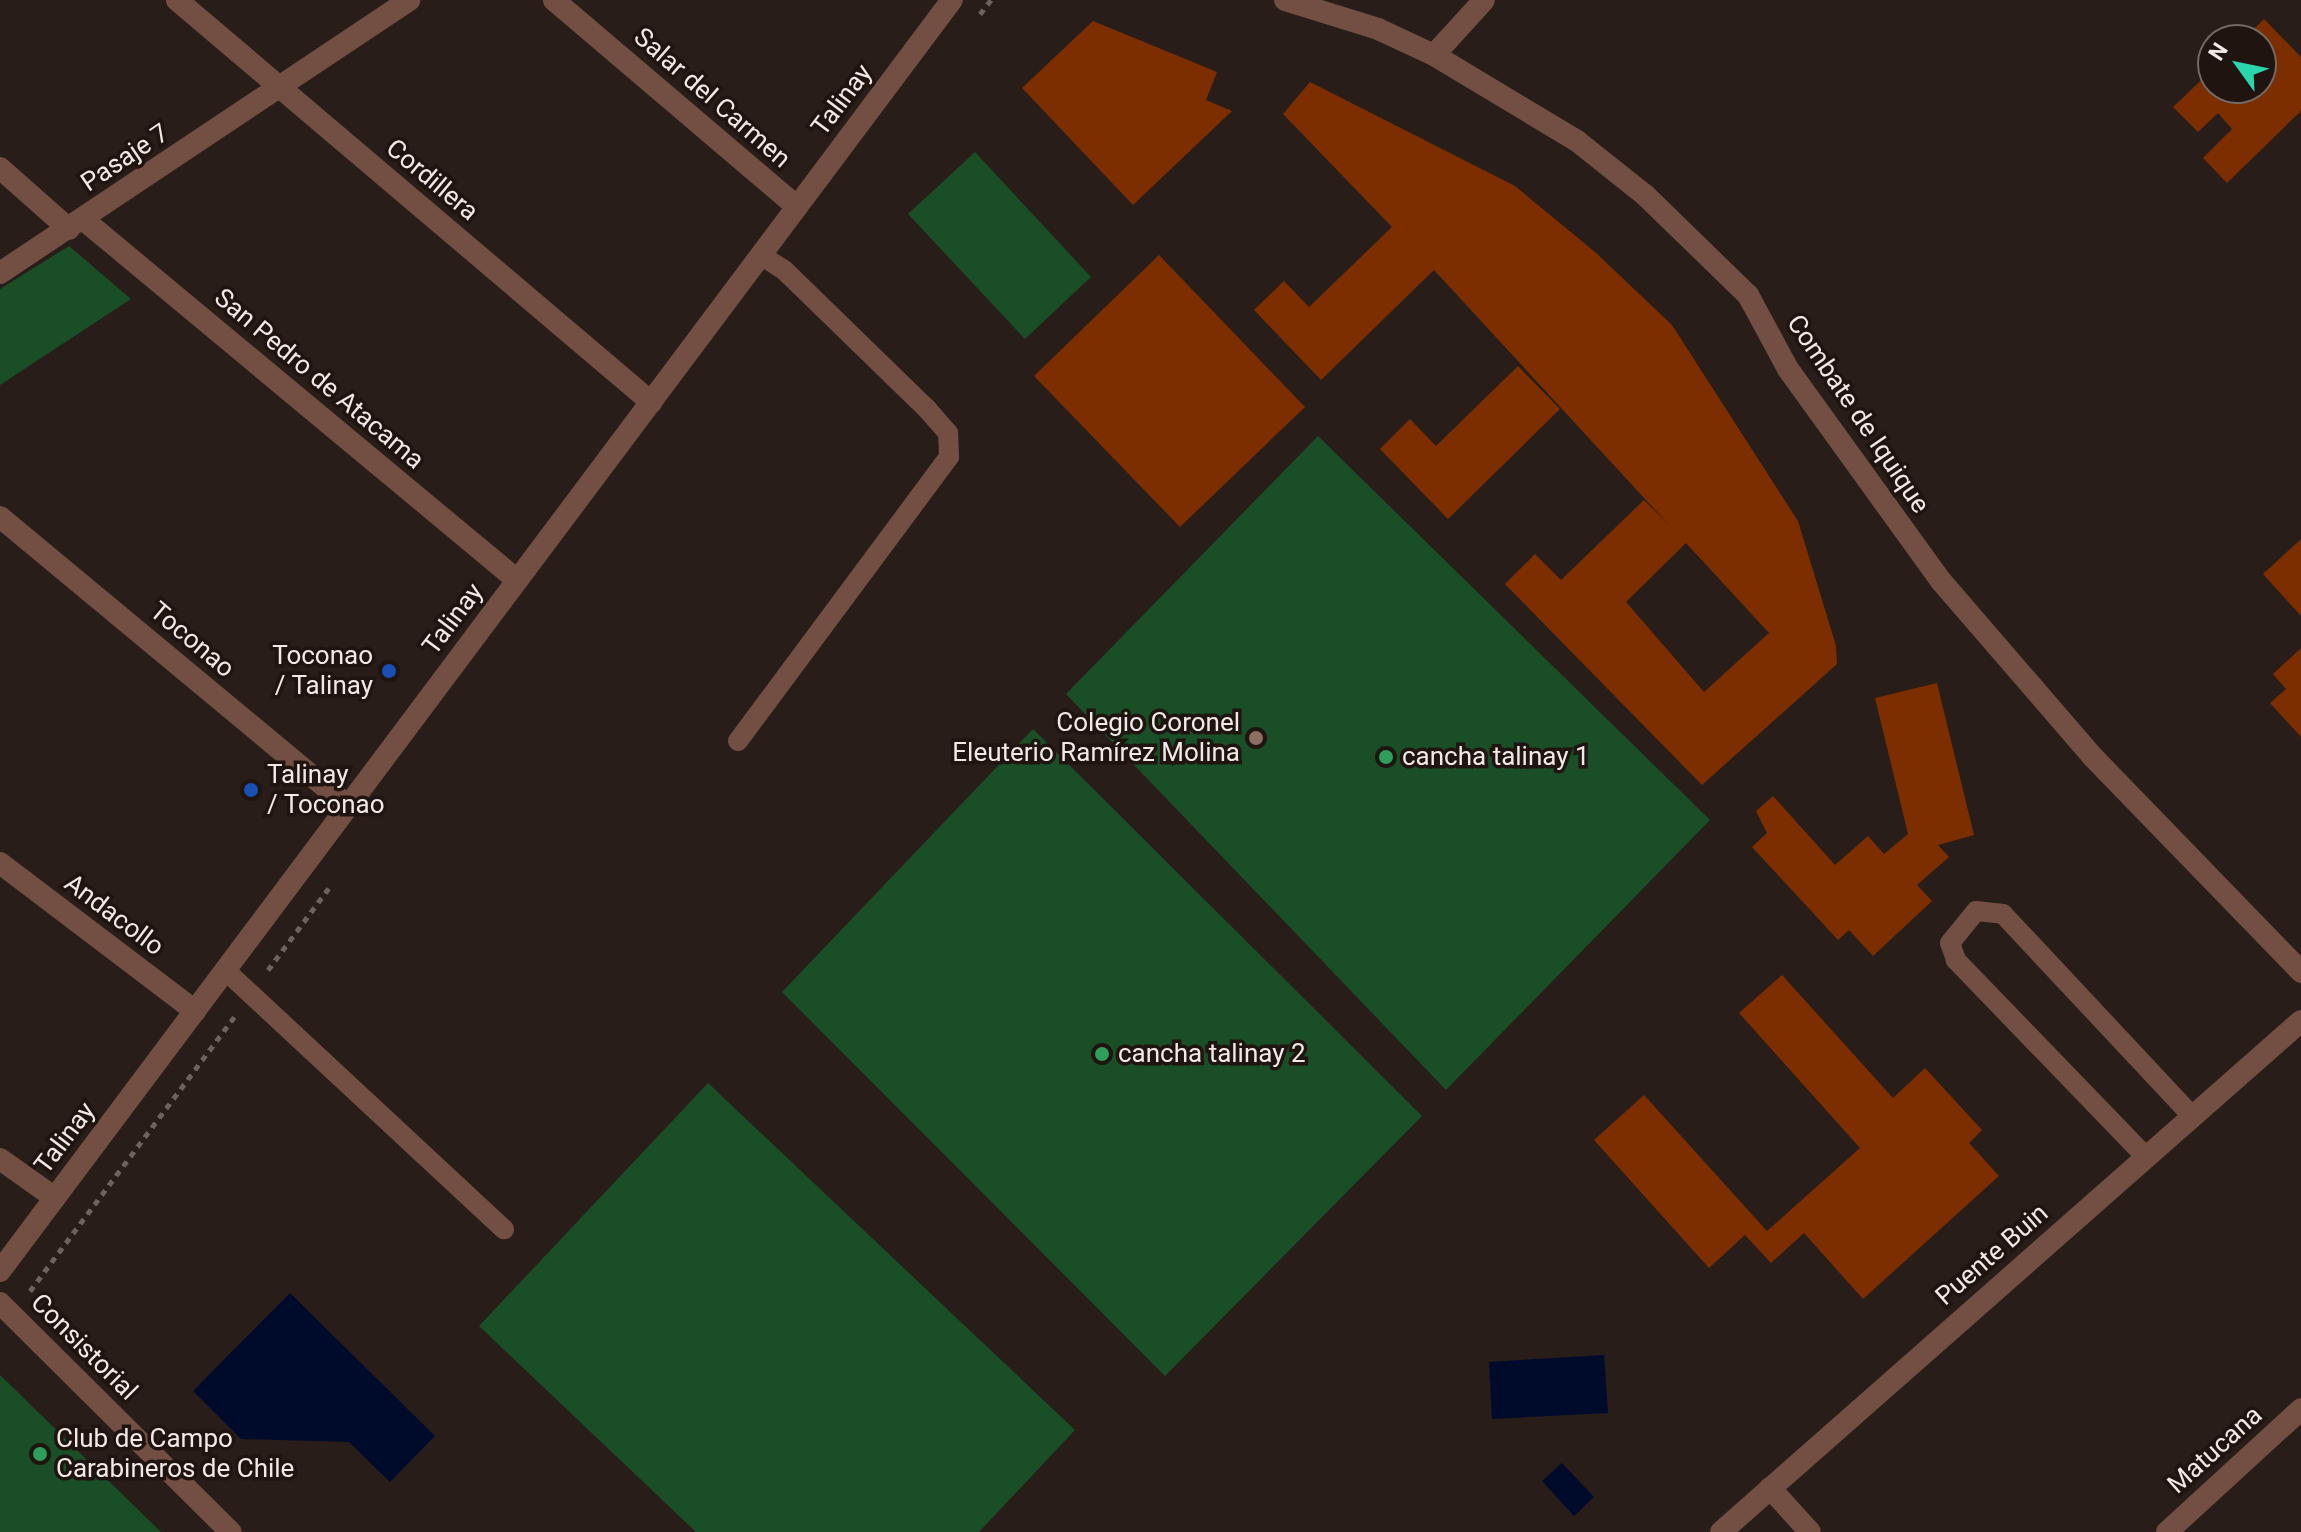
<!DOCTYPE html>
<html>
<head>
<meta charset="utf-8">
<style>
	body { margin:0 }
	#map { position:relative; width:2301px; height:1532px; overflow:hidden; background:#281d18; font-family:Roboto,sans-serif }
	div>[style] { position:absolute }
	.green>* { inset:0; background:#1a4e27 }
	.water>* { inset:0; background:#000b2c }
	.building>* { inset:0; background:#7c2e01 }
	.path>* { height:5px; margin-top:-2.5px; transform-origin:0; background:repeating-linear-gradient(90deg,#6d635e 0 6px,transparent 0 12px) }
	.service>* { height:20px; margin:-10px; padding:0 10px; transform-origin:10px; border-radius:10px; background:#734e42 }
	.minor>* { height:22px; margin:-11px; padding:0 11px; transform-origin:11px; border-radius:11px; background:#734e42 }
	.tertiary>* { height:22px; margin:-11px; padding:0 11px; transform-origin:11px; border-radius:11px; background:#734e42 }
	.dots>* { width:22px; height:22px; translate:-50% -50%; box-sizing:border-box; border:4px solid #1f140f; border-radius:50% }
	span { translate:-50% -50%; white-space:nowrap; text-align:center; line-height:1.15; -webkit-text-stroke:7px #1f140f; paint-order:stroke }
	.street-label { font-size:26px; color:#f1e9e6 }
	.poi-label { font-size:26px; color:#f1e9e6 }
	.right { translate:-100% -50%; text-align:right }
	.left { translate:0 -50%; text-align:left }
	.north { position:absolute; left:2197px; top:24px; width:80px; height:80px; box-sizing:border-box; background:#1f140f; border:2px solid #736965; border-radius:50%; rotate:303deg; font-size:22px; font-weight:700; line-height:32px; text-align:center; color:#f1e9e6 }
	.north::after { content:''; display:block; margin:auto; width:28px; height:36px; background:#2bd5ac; clip-path:polygon(50% 0,100% 100%,50% 72%,0 100%) }
</style>
</head>
<body>
<div id="map">
	<div class="green">
		<div style="clip-path:polygon(975px 152px,1091px 277px,1025px 339px,908px 214px)"></div>
		<div style="clip-path:polygon(69px 246px,131px 299px,0 385px,0 289px)"></div>
		<div style="clip-path:polygon(1318px 436px,1710px 820px,1446px 1090px,1066px 694px)"></div>
		<div style="clip-path:polygon(1033px 729px,1422px 1116px,1165px 1376px,782px 992px)"></div>
		<div style="clip-path:polygon(708px 1083px,1075px 1430px,979px 1532px,696px 1532px,479px 1326px)"></div>
		<div style="clip-path:polygon(0 1375px,161px 1532px,0 1532px)"></div>
	</div>
	<div class="water">
		<div style="clip-path:polygon(290px 1293px,435px 1436px,390px 1482px,349px 1442px,241px 1439px,193px 1391px)"></div>
		<div style="clip-path:polygon(1604px 1355px,1608px 1413px,1492px 1419px,1489px 1362px)"></div>
		<div style="clip-path:polygon(1562px 1463px,1594px 1497px,1574px 1516px,1542px 1481px)"></div>
	</div>
	<div class="building">
		<div style="clip-path:polygon(2264px 19px,2301px 57px,2301px 111px,2227px 183px,2203px 158px,2232px 129px,2218px 113px,2198px 132px,2173px 107px,2213px 69px,2213px 88px,2261px 88px,2261px 40px,2243px 40px)"></div>
		<div style="clip-path:polygon(1093px 21px,1217px 72px,1206px 100px,1232px 111px,1133px 205px,1022px 88px)"></div>
		<div style="clip-path:polygon(evenodd,1310px 82px,1515px 186px,1595px 252px,1672px 325px,1798px 521px,1836px 646px,1837px 664px,1702px 785px,1505px 584px,1535px 554px,1561px 580px,1644px 500px,1669px 525px,1434px 270px,1321px 380px,1254px 310px,1284px 281px,1309px 307px,1392px 227px,1283px 114px,1310px 82px,1686px 543px,1769px 633px,1704px 692px,1626px 602px,1686px 543px)"></div>
		<div style="clip-path:polygon(1159px 255px,1305px 407px,1180px 527px,1034px 376px)"></div>
		<div style="clip-path:polygon(1518px 366px,1560px 409px,1448px 519px,1380px 449px,1410px 419px,1436px 446px)"></div>
		<div style="clip-path:polygon(2301px 539px,2301px 616px,2263px 574px)"></div>
		<div style="clip-path:polygon(2301px 648px,2301px 737px,2270px 703px,2286px 689px,2273px 674px)"></div>
		<div style="clip-path:polygon(1937px 683px,1974px 835px,1938px 845px,1949px 857px,1917px 885px,1932px 901px,1873px 956px,1849px 930px,1838px 940px,1752px 847px,1767px 833px,1756px 811px,1773px 796px,1835px 865px,1868px 836px,1884px 854px,1908px 834px,1875px 698px)"></div>
		<div style="clip-path:polygon(1782px 975px,1893px 1098px,1925px 1068px,1982px 1130px,1969px 1143px,1999px 1176px,1863px 1299px,1804px 1233px,1771px 1263px,1745px 1235px,1709px 1268px,1594px 1140px,1644px 1095px,1767px 1231px,1860px 1148px,1739px 1013px)"></div>
	</div>
	<div class="path">
		<div style="left:980px;top:14px;width:18px;rotate:-52deg"></div>
		<div style="left:268px;top:970px;width:102px;rotate:-53.4deg"></div>
		<div style="left:30px;top:1291px;width:342px;rotate:-53.3deg"></div>
	</div>
	<div class="service">
		<div style="left:738px;top:741px;width:354px;rotate:-53.4deg"></div>
		<div style="left:949px;top:457px;width:24px;rotate:-92deg"></div>
		<div style="left:948px;top:433px;width:32px;rotate:-131deg"></div>
		<div style="left:927px;top:409px;width:199px;rotate:-135.8deg"></div>
		<div style="left:784px;top:270px;width:27px;rotate:-147deg"></div>
		<div style="left:225px;top:970px;width:381px;rotate:42.9deg"></div>
		<div style="left:2146px;top:1157px;width:274px;rotate:-134deg"></div>
		<div style="left:1956px;top:960px;width:18px;rotate:-109deg"></div>
		<div style="left:1950px;top:943px;width:41px;rotate:-50.9deg"></div>
		<div style="left:1976px;top:911px;width:27px;rotate:6deg"></div>
		<div style="left:2003px;top:914px;width:277px;rotate:46.9deg"></div>
	</div>
	<div class="minor">
		<div style="left:177px;top:0;width:622px;rotate:40.3deg"></div>
		<div style="left:554px;top:0;width:319px;rotate:40.4deg"></div>
		<div style="left:1285px;top:0;width:97px;rotate:17.3deg"></div>
		<div style="left:1378px;top:29px;width:62px;rotate:24.9deg"></div>
		<div style="left:1434px;top:55px;width:167px;rotate:31deg"></div>
		<div style="left:1577px;top:141px;width:87px;rotate:38.5deg"></div>
		<div style="left:1645px;top:195px;width:144px;rotate:44.2deg"></div>
		<div style="left:1748px;top:295px;width:84px;rotate:61.6deg"></div>
		<div style="left:1788px;top:369px;width:261px;rotate:54.2deg"></div>
		<div style="left:1941px;top:581px;width:231px;rotate:49.2deg"></div>
		<div style="left:2092px;top:756px;width:301px;rotate:45.9deg"></div>
		<div style="left:1434px;top:55px;width:74px;rotate:-47.7deg"></div>
		<div style="left:0;top:168px;width:92px;rotate:41.5deg"></div>
		<div style="left:84px;top:220px;width:563px;rotate:39.74deg"></div>
		<div style="left:0;top:273px;width:492px;rotate:-33.7deg"></div>
		<div style="left:0;top:863px;width:245px;rotate:37.2deg"></div>
		<div style="left:0;top:1159px;width:67px;rotate:35.3deg"></div>
		<div style="left:0;top:1303px;width:325px;rotate:44.8deg"></div>
		<div style="left:1770px;top:1488px;width:59px;rotate:47.7deg"></div>
		<div style="left:1721px;top:1532px;width:773px;rotate:-41.38deg"></div>
		<div style="left:2167px;top:1532px;width:182px;rotate:-42.5deg"></div>
	</div>
	<div class="tertiary">
		<div style="left:0;top:517px;width:452px;rotate:39.7deg"></div>
		<div style="left:0;top:1271px;width:1588px;rotate:-53.17deg"></div>
	</div>
	<div class="dots">
		<div style="left:389px;top:671px;background:#1a4fb4"></div>
		<div style="left:1256px;top:738px;background:#8d6e63"></div>
		<div style="left:1386px;top:757px;background:#2e9e5b"></div>
		<div style="left:251px;top:790px;background:#1a4fb4"></div>
		<div style="left:1102px;top:1054px;background:#2e9e5b"></div>
		<div style="left:40px;top:1454px;background:#2e9e5b"></div>
	</div>
	<div class="street-label">
		<span style="left:712px;top:98px;rotate:41deg">Salar del Carmen</span>
		<span style="left:842px;top:100px;rotate:-53deg">Talinay</span>
		<span style="left:125px;top:158px;rotate:-34deg">Pasaje 7</span>
		<span style="left:432px;top:180px;rotate:40deg">Cordillera</span>
		<span style="left:319px;top:379px;rotate:40deg">San Pedro de Atacama</span>
		<span style="left:1858px;top:414px;rotate:56deg">Combate de Iquique</span>
		<span style="left:453px;top:619px;rotate:-53deg">Talinay</span>
		<span style="left:192px;top:640px;rotate:40deg">Toconao</span>
		<span style="left:114px;top:915px;rotate:37deg">Andacollo</span>
		<span style="left:65px;top:1138px;rotate:-53deg">Talinay</span>
		<span style="left:1992px;top:1255px;rotate:-41deg">Puente Buin</span>
		<span style="left:84px;top:1347px;rotate:45deg">Consistorial</span>
		<span style="left:2215px;top:1450px;rotate:-42deg">Matucana</span>
	</div>
	<div class="poi-label">
		<span class="right" style="left:373px;top:671px">Toconao<br>/ Talinay</span>
		<span class="right" style="left:1240px;top:738px">Colegio Coronel<br>Eleuterio Ramírez Molina</span>
		<span class="left" style="left:1402px;top:757px">cancha talinay 1</span>
		<span class="left" style="left:267px;top:790px">Talinay<br>/ Toconao</span>
		<span class="left" style="left:1118px;top:1054px">cancha talinay 2</span>
		<span class="left" style="left:56px;top:1454px">Club de Campo<br>Carabineros de Chile</span>
	</div>
	<div class="north">N</div>
</div>
</body>
</html>
